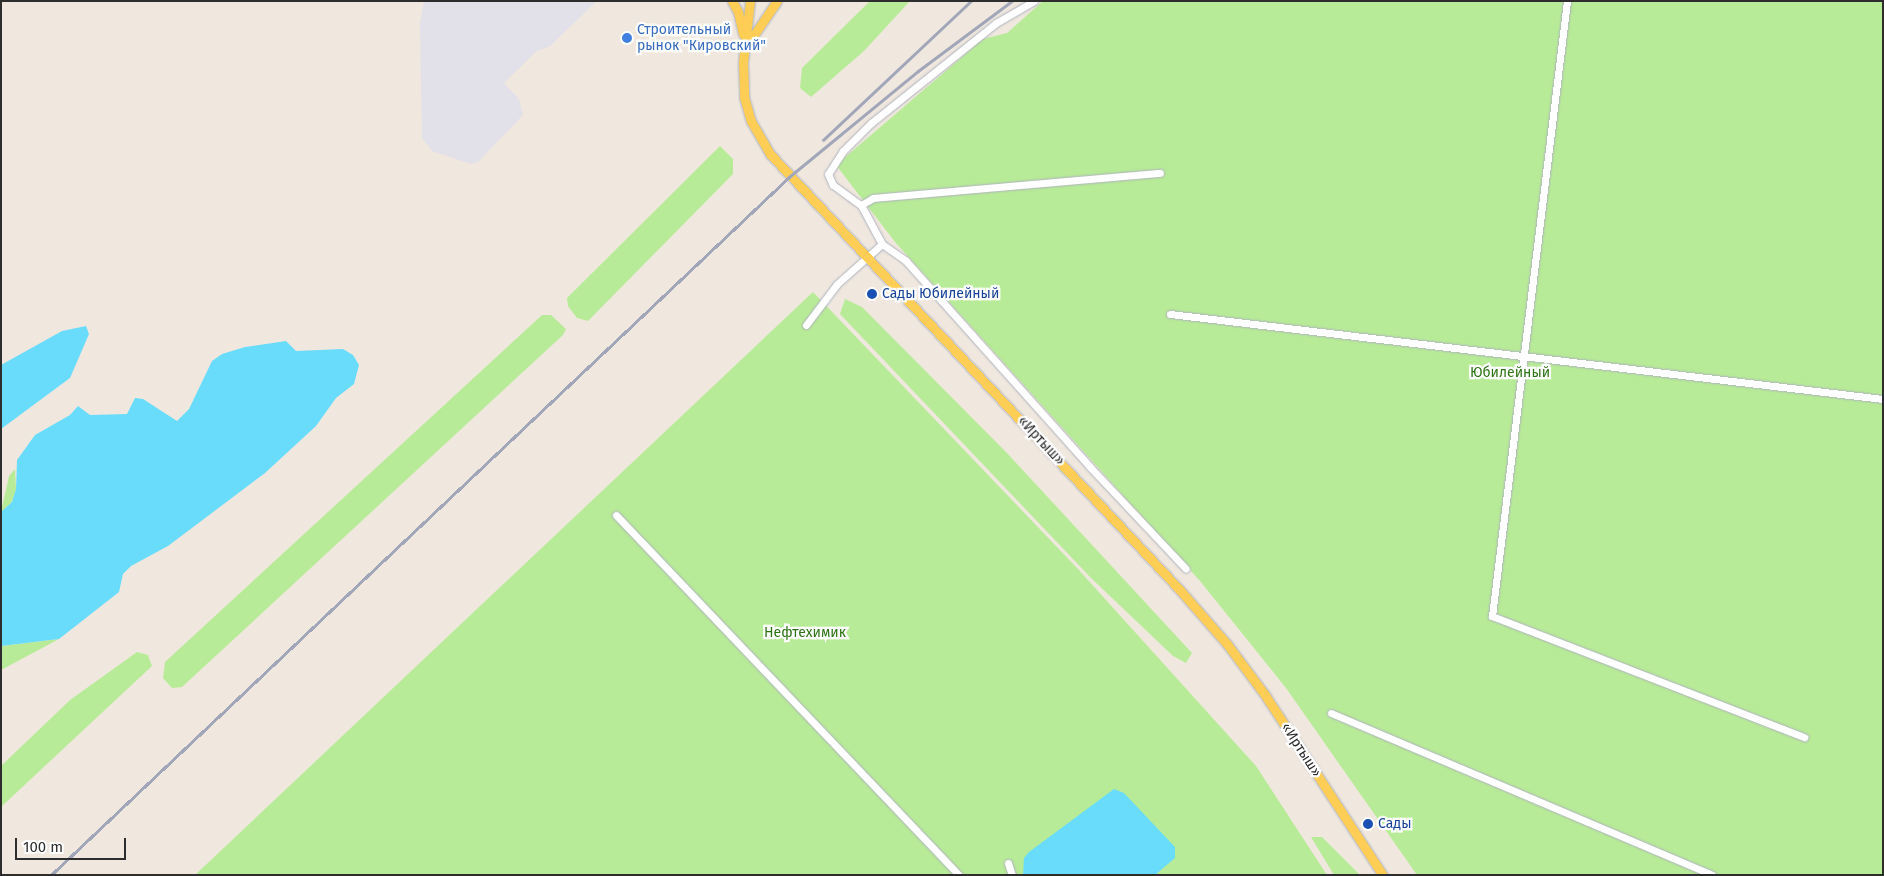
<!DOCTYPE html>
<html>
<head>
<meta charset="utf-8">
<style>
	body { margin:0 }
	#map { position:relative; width:1884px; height:876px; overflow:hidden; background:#f0e8df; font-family:"Fira Sans",sans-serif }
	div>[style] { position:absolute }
	.industrial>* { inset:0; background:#e2e0e8 }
	.green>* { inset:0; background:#b8eb97 }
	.water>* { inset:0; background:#69dcfb }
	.roads { filter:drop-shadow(0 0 1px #afb3be) drop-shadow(0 0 1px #afb3be) }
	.minor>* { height:7px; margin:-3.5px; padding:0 3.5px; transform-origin:3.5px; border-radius:3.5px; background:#fff }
	.major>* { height:9px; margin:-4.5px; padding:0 4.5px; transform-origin:4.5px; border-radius:4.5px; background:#fecd56 }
	.rail>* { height:2.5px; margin:-1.25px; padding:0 1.25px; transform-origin:1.25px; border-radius:1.25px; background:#a1a6b9 }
	.dots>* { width:14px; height:14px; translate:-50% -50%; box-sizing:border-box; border:2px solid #fff; border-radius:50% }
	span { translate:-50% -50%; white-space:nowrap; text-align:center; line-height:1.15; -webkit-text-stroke:4.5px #fff; paint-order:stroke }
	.shop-label { font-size:14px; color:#366cbe }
	.left { translate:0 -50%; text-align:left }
	.transit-label { font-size:14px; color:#164399 }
	.park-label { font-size:14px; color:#2d7414 }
	.street-label { font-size:14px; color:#2d2d2d }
	.frame { position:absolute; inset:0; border:2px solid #2d2d2d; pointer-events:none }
	.scale { position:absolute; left:15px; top:838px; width:111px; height:22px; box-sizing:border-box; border:2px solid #2d2d2d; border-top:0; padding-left:6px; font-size:15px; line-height:18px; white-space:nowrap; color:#2d2d2d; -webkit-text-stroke:4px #fff; paint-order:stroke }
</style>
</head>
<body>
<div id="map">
	<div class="industrial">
		<div style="clip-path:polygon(424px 1px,597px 1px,550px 46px,537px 51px,504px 83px,519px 99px,523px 115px,478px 162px,471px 164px,432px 151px,422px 138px,420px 23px)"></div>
	</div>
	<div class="green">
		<div style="clip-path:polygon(870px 1px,910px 1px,864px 51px,811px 97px,800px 88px,802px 68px)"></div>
		<div style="clip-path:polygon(1043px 1px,1883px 1px,1883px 875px,1417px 875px,1286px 688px,1200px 581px,895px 242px,836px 165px,983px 39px,1007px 33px)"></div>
		<div style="clip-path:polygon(720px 146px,733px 159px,733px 174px,588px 321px,577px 318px,568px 306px,567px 298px)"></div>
		<div style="clip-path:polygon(813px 292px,1078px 569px,1256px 766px,1327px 875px,195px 875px)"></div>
		<div style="clip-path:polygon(845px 299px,862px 307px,1007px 453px,1192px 653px,1186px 663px,1173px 656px,1091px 578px,840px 314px)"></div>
		<div style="clip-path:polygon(542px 315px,551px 315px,566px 329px,563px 335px,182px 687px,172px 688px,163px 678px,165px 662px)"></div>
		<div style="clip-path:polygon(15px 469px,16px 489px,12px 502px,1px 512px,9px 476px)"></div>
		<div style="clip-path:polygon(59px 639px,1px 670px,1px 646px)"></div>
		<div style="clip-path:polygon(137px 652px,148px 655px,152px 666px,1px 807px,1px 766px,70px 700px)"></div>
		<div style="clip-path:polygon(1322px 837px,1360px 875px,1334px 875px,1311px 837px)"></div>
	</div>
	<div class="water">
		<div style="clip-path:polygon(86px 326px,89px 334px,70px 378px,1px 429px,1px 365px,62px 331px)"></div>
		<div style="clip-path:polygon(286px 341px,296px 351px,343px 349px,353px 355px,359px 365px,354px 384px,336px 398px,316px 426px,265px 473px,168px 546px,131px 566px,123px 574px,119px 592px,59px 639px,1px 646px,1px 512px,12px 502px,16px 489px,17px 460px,35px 435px,70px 415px,78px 406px,90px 415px,127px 414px,135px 398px,143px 399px,177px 421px,189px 409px,212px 361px,222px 354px,245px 347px)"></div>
		<div style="clip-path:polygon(1114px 789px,1124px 793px,1175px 847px,1175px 858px,1155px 875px,1023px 875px,1024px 858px,1029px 852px)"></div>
	</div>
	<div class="roads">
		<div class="minor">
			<div style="left:1034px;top:1px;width:44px;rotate:149.9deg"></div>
			<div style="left:996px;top:23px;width:160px;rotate:141.3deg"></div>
			<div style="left:871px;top:123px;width:40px;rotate:135deg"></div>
			<div style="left:843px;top:151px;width:27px;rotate:123deg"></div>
			<div style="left:828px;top:174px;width:12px;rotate:66deg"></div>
			<div style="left:833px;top:185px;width:34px;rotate:36deg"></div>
			<div style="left:861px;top:205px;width:44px;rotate:61.7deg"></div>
			<div style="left:882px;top:244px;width:29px;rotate:35deg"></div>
			<div style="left:906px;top:261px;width:275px;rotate:48.2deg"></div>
			<div style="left:1089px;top:466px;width:141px;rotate:46.7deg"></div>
			<div style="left:1567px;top:1px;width:620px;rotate:96.95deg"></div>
			<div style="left:1492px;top:616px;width:335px;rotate:21.2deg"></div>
			<div style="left:861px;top:205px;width:14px;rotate:-30deg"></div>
			<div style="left:873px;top:198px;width:288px;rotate:-5deg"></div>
			<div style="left:1170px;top:314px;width:718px;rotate:6.8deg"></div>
			<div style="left:806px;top:325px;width:51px;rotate:-52.9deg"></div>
			<div style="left:837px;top:284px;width:60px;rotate:-41.6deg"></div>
			<div style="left:616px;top:515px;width:497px;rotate:46.4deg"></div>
			<div style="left:1331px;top:713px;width:414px;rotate:23deg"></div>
			<div style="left:1008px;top:863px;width:13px;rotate:72deg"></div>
		</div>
		<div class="major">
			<div style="left:732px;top:1px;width:13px;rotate:61deg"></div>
			<div style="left:738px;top:12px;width:23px;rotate:77deg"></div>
			<div style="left:750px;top:1px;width:61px;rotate:96.5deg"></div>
			<div style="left:743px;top:62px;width:35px;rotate:88deg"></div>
			<div style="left:744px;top:97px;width:25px;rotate:74deg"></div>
			<div style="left:751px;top:121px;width:39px;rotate:60deg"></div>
			<div style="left:771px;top:155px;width:596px;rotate:46.77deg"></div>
			<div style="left:1179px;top:589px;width:73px;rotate:48.9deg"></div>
			<div style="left:1227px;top:644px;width:64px;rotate:53.3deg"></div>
			<div style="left:1265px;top:695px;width:215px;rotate:56.8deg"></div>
			<div style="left:747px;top:45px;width:53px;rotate:-55.7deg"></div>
		</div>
	</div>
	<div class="rail">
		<div style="left:823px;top:140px;width:203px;rotate:-43.2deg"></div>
		<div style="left:51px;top:875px;width:1016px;rotate:-43.4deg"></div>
		<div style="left:789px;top:177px;width:167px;rotate:-39.4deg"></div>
		<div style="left:918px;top:71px;width:117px;rotate:-36.7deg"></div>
	</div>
	<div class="dots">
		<div style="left:627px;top:38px;background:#3f7fe0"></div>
		<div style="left:872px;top:294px;background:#1a4fb4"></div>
		<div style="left:1368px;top:824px;background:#1a4fb4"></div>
	</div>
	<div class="shop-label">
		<span class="left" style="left:637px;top:38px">Строительный<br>рынок "Кировский"</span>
	</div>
	<div class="transit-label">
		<span class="left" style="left:882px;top:294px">Сады Юбилейный</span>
		<span class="left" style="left:1378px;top:824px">Сады</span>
	</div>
	<div class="park-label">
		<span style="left:1510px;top:373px">Юбилейный</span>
		<span style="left:805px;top:633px">Нефтехимик</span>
	</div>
	<div class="street-label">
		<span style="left:1041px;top:441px;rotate:47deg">«Иртыш»</span>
		<span style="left:1301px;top:750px;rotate:57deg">«Иртыш»</span>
	</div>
	<div class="frame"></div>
	<div class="scale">100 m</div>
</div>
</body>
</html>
